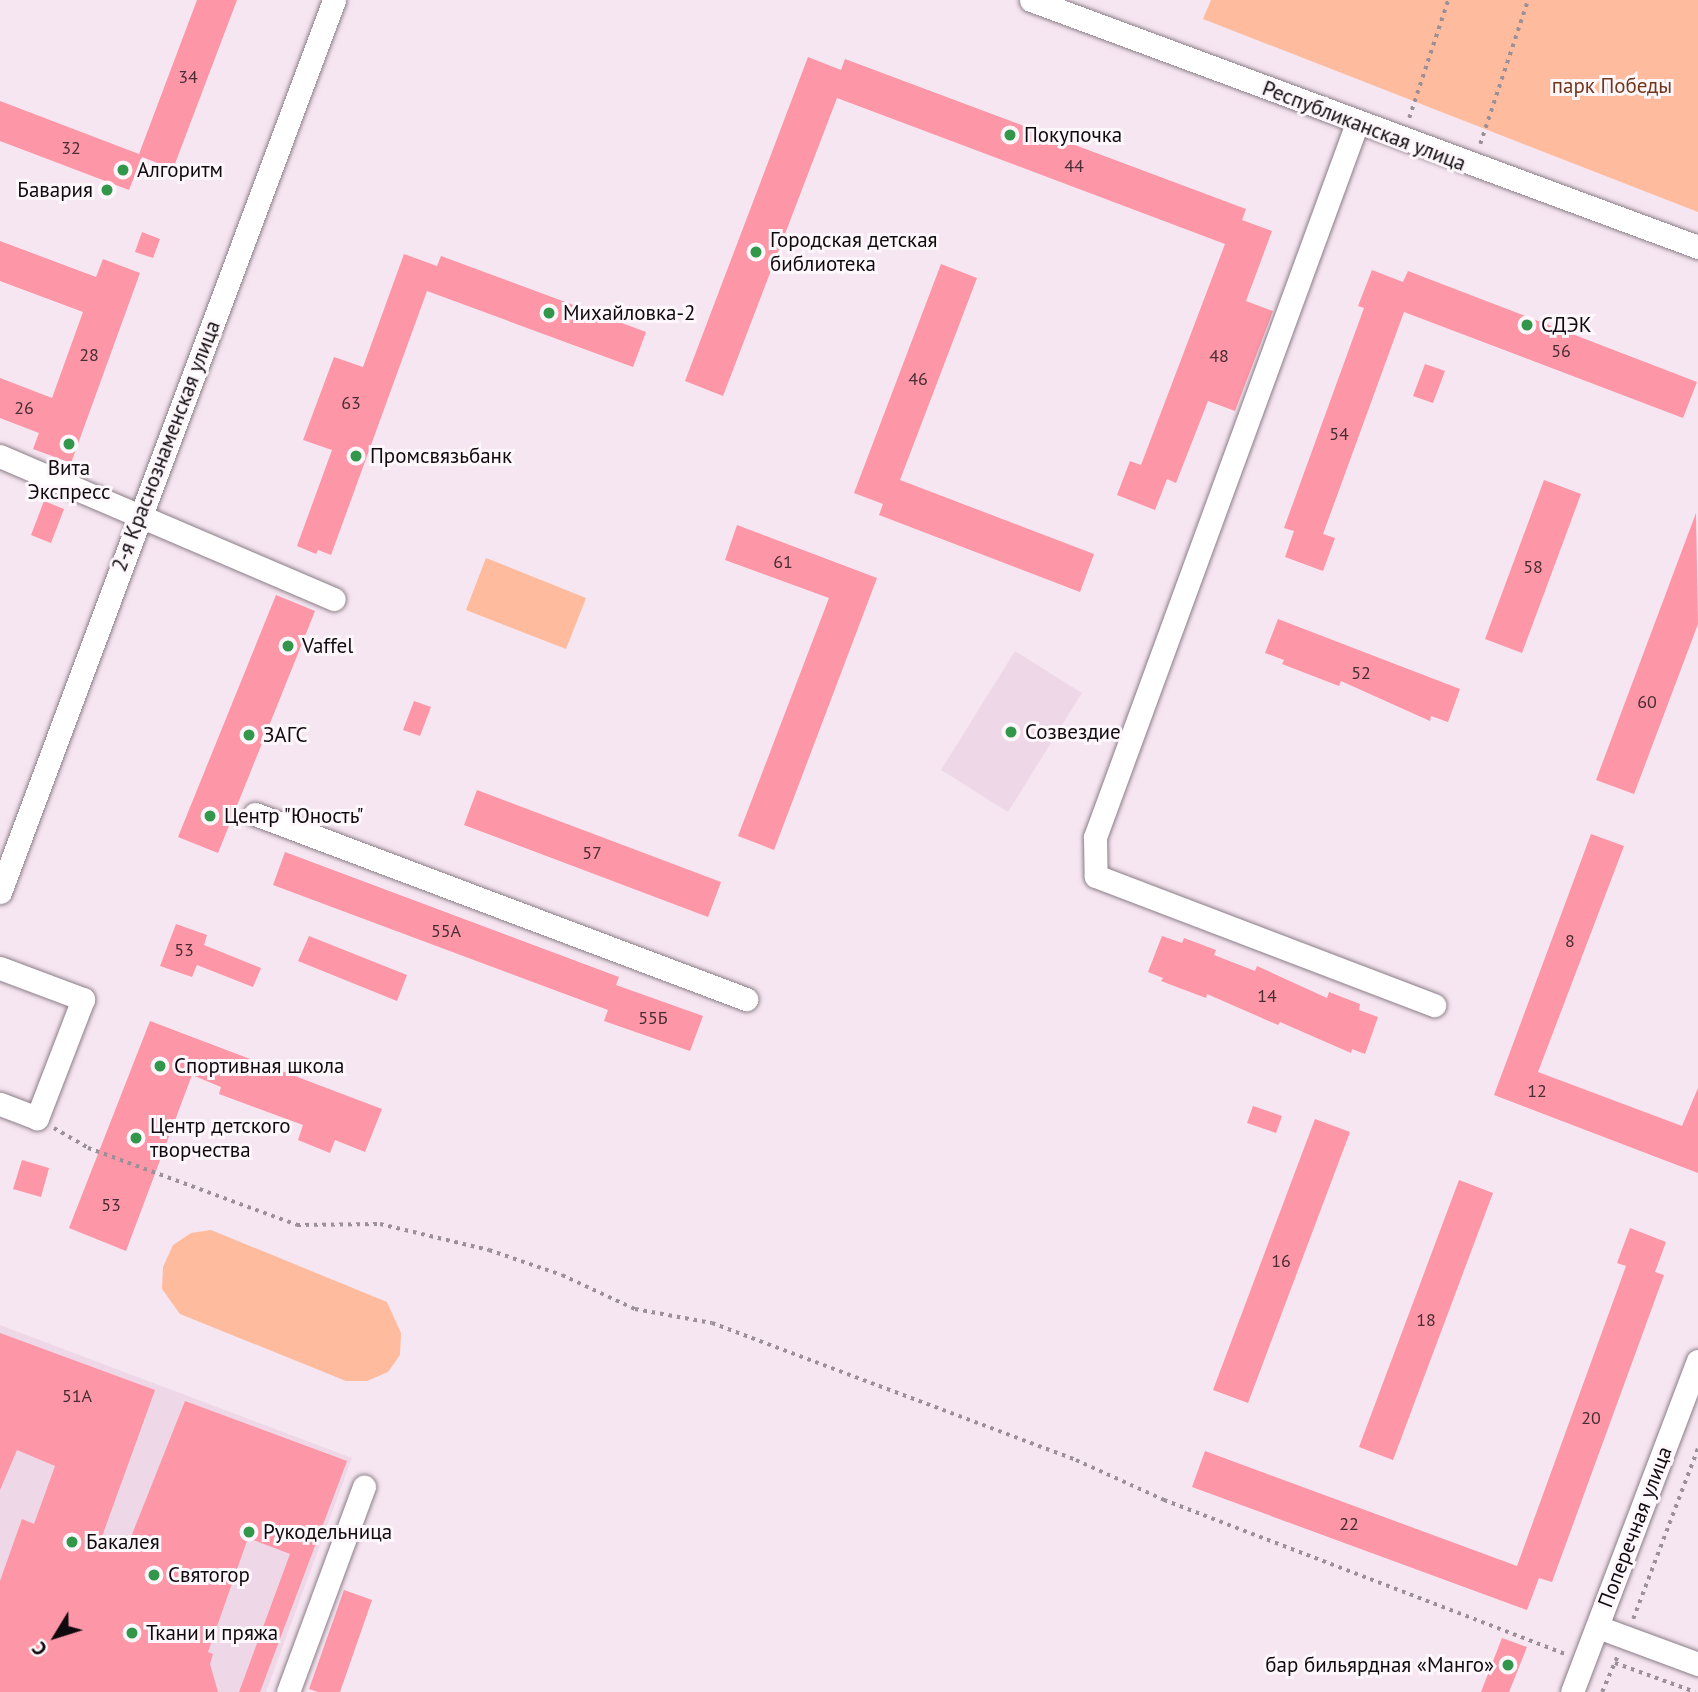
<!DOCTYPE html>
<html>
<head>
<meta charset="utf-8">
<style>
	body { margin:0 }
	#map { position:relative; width:1698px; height:1692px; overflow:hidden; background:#f6e6f1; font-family:"PT Sans",sans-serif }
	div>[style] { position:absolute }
	.built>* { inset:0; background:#eed8e8 }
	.green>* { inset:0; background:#febb9e }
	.building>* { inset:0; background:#fd96a6 }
	.path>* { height:3.5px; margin-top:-1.75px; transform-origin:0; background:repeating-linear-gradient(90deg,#9b9098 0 3.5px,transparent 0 8.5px) }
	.roads { filter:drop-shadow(0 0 2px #8b7d87) drop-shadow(0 0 2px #8b7d87) }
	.minor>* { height:23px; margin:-11.5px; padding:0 11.5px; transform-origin:11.5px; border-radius:11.5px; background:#fff }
	.dots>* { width:19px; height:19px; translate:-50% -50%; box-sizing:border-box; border:4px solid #fdf7fb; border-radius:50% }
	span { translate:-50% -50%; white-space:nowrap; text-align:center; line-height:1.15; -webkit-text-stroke:6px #fdf7fb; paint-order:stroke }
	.number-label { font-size:18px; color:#4a2d34 }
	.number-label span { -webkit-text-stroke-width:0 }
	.park-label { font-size:21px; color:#72371a }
	.street-label { font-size:21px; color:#0f0a0e }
	.poi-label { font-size:21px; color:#0f0a0e }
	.left { translate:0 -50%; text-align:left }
	.right { translate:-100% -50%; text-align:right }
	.north { position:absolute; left:21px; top:1601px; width:70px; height:70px; -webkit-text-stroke:5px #fdf7fb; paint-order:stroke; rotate:232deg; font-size:19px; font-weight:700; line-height:28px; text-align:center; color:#0f0a0e }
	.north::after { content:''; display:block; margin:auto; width:24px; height:32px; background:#0f0a0e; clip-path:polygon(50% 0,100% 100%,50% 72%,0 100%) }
</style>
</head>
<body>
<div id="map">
	<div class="built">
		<div style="clip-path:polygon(1015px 651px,1082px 693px,1008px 812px,941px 770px)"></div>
		<div style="clip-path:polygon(0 1325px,352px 1458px,266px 1692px,0 1692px)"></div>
	</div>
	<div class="green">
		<div style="clip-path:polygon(1211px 0,1698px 0,1698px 212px,1203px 19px)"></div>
		<div style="clip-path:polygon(486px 558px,586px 598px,566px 649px,466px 610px)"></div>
		<div style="clip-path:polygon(211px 1230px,387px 1302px,401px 1333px,400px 1355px,388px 1372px,367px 1381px,346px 1381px,180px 1314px,162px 1289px,163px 1267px,173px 1245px,191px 1233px)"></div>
	</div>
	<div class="building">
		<div style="clip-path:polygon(197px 0,237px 0,173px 169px,142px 157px,129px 190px,0 141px,0 101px,139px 154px)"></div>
		<div style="clip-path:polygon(808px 57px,841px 70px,845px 59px,1246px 209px,1242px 220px,1272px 231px,1246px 301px,1273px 311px,1235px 411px,1208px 401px,1176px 483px,1167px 479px,1155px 510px,1117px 495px,1130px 461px,1141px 465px,1225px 244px,837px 98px,723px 396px,685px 381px)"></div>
		<div style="clip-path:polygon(142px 232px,160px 239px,153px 258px,135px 252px)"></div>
		<div style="clip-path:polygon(0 241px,96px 277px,103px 259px,140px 273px,71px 463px,33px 449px,39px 433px,0 418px,0 378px,52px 398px,83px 312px,0 281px)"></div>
		<div style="clip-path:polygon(404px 254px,437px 266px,441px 256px,646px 332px,633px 367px,427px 291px,331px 555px,318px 550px,316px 554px,297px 546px,332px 450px,303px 440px,334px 357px,363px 367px)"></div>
		<div style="clip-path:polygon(941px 264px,977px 278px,900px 480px,1094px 554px,1080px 592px,879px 515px,883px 504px,854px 493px)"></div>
		<div style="clip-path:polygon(1372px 270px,1403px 282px,1408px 271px,1697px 382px,1683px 418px,1404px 312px,1323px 534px,1335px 538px,1323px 571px,1285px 557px,1294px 531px,1284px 528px,1364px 308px,1358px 306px)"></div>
		<div style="clip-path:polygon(1425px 364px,1445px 371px,1433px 403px,1413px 396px)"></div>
		<div style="clip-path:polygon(1544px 480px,1581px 494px,1522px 653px,1485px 639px)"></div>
		<div style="clip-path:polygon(44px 501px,64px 509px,51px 543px,31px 535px)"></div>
		<div style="clip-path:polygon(1696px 513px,1698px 624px,1634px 794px,1596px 780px)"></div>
		<div style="clip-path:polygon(737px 525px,877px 578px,774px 850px,738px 836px,829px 598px,725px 560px)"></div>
		<div style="clip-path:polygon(276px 595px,315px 611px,218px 853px,178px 837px)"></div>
		<div style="clip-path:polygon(1278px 619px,1460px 689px,1448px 722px,1431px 716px,1430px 721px,1341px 681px,1339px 686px,1282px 664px,1284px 660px,1265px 653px)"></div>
		<div style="clip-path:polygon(414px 701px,431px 707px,420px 736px,403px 730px)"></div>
		<div style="clip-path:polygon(477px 790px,721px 882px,708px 917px,464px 825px)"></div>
		<div style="clip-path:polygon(1591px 834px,1624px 846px,1538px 1072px,1682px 1126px,1698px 1088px,1698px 1173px,1494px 1095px)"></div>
		<div style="clip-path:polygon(285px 852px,619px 977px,616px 985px,703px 1016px,690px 1051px,604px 1021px,608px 1010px,273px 885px)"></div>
		<div style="clip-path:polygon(176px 924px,207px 935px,204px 945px,261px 968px,253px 987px,197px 965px,192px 977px,160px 966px)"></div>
		<div style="clip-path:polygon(309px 936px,407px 975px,397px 1001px,298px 961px)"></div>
		<div style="clip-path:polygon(1162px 936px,1182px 943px,1184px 938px,1216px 950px,1214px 955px,1255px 971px,1257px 966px,1327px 998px,1329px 992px,1360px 1004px,1359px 1010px,1378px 1017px,1365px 1054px,1352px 1049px,1351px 1053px,1280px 1022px,1278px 1025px,1207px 994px,1206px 998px,1161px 981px,1163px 978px,1148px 972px)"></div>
		<div style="clip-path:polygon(150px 1021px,382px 1109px,365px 1152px,335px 1140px,330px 1153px,298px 1140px,303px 1125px,219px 1094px,221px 1087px,192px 1075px,126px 1251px,69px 1228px)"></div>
		<div style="clip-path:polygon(1253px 1106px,1282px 1116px,1276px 1133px,1247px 1123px)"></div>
		<div style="clip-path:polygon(1315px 1119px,1350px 1132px,1248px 1403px,1213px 1390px)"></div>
		<div style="clip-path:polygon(22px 1160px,49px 1168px,41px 1197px,13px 1189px)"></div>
		<div style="clip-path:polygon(1459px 1180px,1493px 1193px,1393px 1460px,1359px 1447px)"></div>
		<div style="clip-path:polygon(1630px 1228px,1666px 1242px,1655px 1272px,1664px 1275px,1552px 1582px,1539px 1578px,1527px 1610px,1192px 1487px,1205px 1451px,1517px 1566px,1626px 1266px,1617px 1263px)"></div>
		<div style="clip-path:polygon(0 1333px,155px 1390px,100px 1542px,125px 1552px,185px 1401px,347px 1461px,260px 1692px,239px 1692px,290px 1554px,248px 1538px,208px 1652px,213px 1654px,210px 1664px,218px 1692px,0 1692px,0 1581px,22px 1519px,34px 1524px,55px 1466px,17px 1450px,0 1490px)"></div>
		<div style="clip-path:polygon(344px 1590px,372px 1600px,340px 1692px,318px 1692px,309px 1689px)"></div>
		<div style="clip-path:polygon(1502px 1638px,1527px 1647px,1509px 1692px,1481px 1692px)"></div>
	</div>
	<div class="path">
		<div style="left:1409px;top:118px;width:124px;rotate:-71.7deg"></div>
		<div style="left:1480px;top:144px;width:152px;rotate:-71.6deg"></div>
		<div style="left:54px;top:1128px;width:39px;rotate:30deg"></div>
		<div style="left:88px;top:1148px;width:223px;rotate:20.2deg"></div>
		<div style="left:297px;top:1225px;width:83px;rotate:-0.7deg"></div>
		<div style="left:380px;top:1224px;width:112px;rotate:13.4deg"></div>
		<div style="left:489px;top:1250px;width:77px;rotate:18.9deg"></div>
		<div style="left:562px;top:1275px;width:81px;rotate:25deg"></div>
		<div style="left:635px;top:1309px;width:78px;rotate:10.3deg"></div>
		<div style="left:712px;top:1323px;width:389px;rotate:20.6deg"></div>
		<div style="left:1076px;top:1460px;width:97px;rotate:24.4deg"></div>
		<div style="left:1164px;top:1500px;width:430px;rotate:21deg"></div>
		<div style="left:1633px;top:1619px;width:183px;rotate:-69.2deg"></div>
		<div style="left:1615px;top:1663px;width:85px;rotate:19.9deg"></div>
		<div style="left:1602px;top:1692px;width:40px;rotate:-66.6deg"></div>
	</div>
	<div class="roads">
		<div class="minor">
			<div style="left:1031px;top:0;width:711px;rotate:20.32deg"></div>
			<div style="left:1357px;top:123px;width:761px;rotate:110.15deg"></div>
			<div style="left:1095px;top:837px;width:39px;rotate:89deg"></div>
			<div style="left:1096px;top:876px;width:362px;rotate:20.9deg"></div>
			<div style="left:0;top:456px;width:363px;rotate:23.2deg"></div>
			<div style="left:255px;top:814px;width:525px;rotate:20.65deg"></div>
			<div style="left:0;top:892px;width:952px;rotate:-69.47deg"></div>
			<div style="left:0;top:968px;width:89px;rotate:20.5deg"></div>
			<div style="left:83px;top:999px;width:128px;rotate:111.1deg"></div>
			<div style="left:37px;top:1118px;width:40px;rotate:-159deg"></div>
			<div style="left:1598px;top:1627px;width:107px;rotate:20.3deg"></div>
			<div style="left:288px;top:1692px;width:219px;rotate:-69.7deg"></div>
			<div style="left:1572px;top:1692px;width:354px;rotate:-69.2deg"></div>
		</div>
	</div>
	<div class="dots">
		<div style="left:1010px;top:135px;background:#32964b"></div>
		<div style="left:123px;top:170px;background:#32964b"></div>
		<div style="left:107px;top:190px;background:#32964b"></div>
		<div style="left:756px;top:252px;background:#32964b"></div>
		<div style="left:549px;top:313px;background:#32964b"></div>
		<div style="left:1527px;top:325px;background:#32964b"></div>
		<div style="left:69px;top:444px;background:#32964b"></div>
		<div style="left:356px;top:456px;background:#32964b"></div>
		<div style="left:288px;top:646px;background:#32964b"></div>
		<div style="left:1011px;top:732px;background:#32964b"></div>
		<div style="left:249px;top:735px;background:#32964b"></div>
		<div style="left:210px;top:816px;background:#32964b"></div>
		<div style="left:160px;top:1066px;background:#32964b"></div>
		<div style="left:136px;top:1138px;background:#32964b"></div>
		<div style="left:249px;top:1532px;background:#32964b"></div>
		<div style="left:72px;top:1542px;background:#32964b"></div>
		<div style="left:154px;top:1575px;background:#32964b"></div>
		<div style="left:132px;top:1633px;background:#32964b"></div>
		<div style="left:1508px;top:1665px;background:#32964b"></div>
	</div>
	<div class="number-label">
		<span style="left:188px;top:77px">34</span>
		<span style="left:71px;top:148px">32</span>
		<span style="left:1074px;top:166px">44</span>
		<span style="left:1561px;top:351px">56</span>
		<span style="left:89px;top:355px">28</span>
		<span style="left:1219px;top:356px">48</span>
		<span style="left:918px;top:379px">46</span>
		<span style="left:351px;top:403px">63</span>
		<span style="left:24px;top:408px">26</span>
		<span style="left:1339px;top:434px">54</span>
		<span style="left:783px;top:562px">61</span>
		<span style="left:1533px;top:567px">58</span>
		<span style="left:1361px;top:673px">52</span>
		<span style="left:1647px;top:702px">60</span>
		<span style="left:592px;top:853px">57</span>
		<span style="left:446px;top:931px">55А</span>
		<span style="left:1570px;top:941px">8</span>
		<span style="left:184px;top:950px">53</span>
		<span style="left:1267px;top:996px">14</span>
		<span style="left:653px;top:1018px">55Б</span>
		<span style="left:1537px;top:1091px">12</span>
		<span style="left:111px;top:1205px">53</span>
		<span style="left:1281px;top:1261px">16</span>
		<span style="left:1426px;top:1320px">18</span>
		<span style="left:77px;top:1396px">51А</span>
		<span style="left:1591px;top:1418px">20</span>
		<span style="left:1349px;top:1524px">22</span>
	</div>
	<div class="park-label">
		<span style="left:1612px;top:86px">парк Победы</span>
	</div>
	<div class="street-label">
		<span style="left:1364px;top:126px;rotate:21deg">Республиканская улица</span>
		<span style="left:166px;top:446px;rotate:-69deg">2-я Краснознаменская улица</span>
		<span style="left:1635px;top:1527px;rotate:-69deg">Поперечная улица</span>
	</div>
	<div class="poi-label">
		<span class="left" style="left:1024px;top:135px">Покупочка</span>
		<span class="left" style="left:137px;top:170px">Алгоритм</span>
		<span class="right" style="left:93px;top:190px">Бавария</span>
		<span class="left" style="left:770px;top:252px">Городская детская<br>библиотека</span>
		<span class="left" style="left:563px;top:313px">Михайловка-2</span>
		<span class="left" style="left:1541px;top:325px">СДЭК</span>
		<span class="left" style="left:370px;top:456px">Промсвязьбанк</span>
		<span style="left:69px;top:480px">Вита<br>Экспресс</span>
		<span class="left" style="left:302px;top:646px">Vaffel</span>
		<span class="left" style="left:1025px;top:732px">Созвездие</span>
		<span class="left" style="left:263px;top:735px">ЗАГС</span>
		<span class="left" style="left:224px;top:816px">Центр "Юность"</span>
		<span class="left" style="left:174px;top:1066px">Спортивная школа</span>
		<span class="left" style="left:150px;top:1138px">Центр детского<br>творчества</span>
		<span class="left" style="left:263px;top:1532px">Рукодельница</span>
		<span class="left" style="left:86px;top:1542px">Бакалея</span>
		<span class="left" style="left:168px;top:1575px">Святогор</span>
		<span class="left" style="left:146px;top:1633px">Ткани и пряжа</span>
		<span class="right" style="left:1494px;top:1665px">бар бильярдная «Манго»</span>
	</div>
	<div class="north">С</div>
</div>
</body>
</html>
